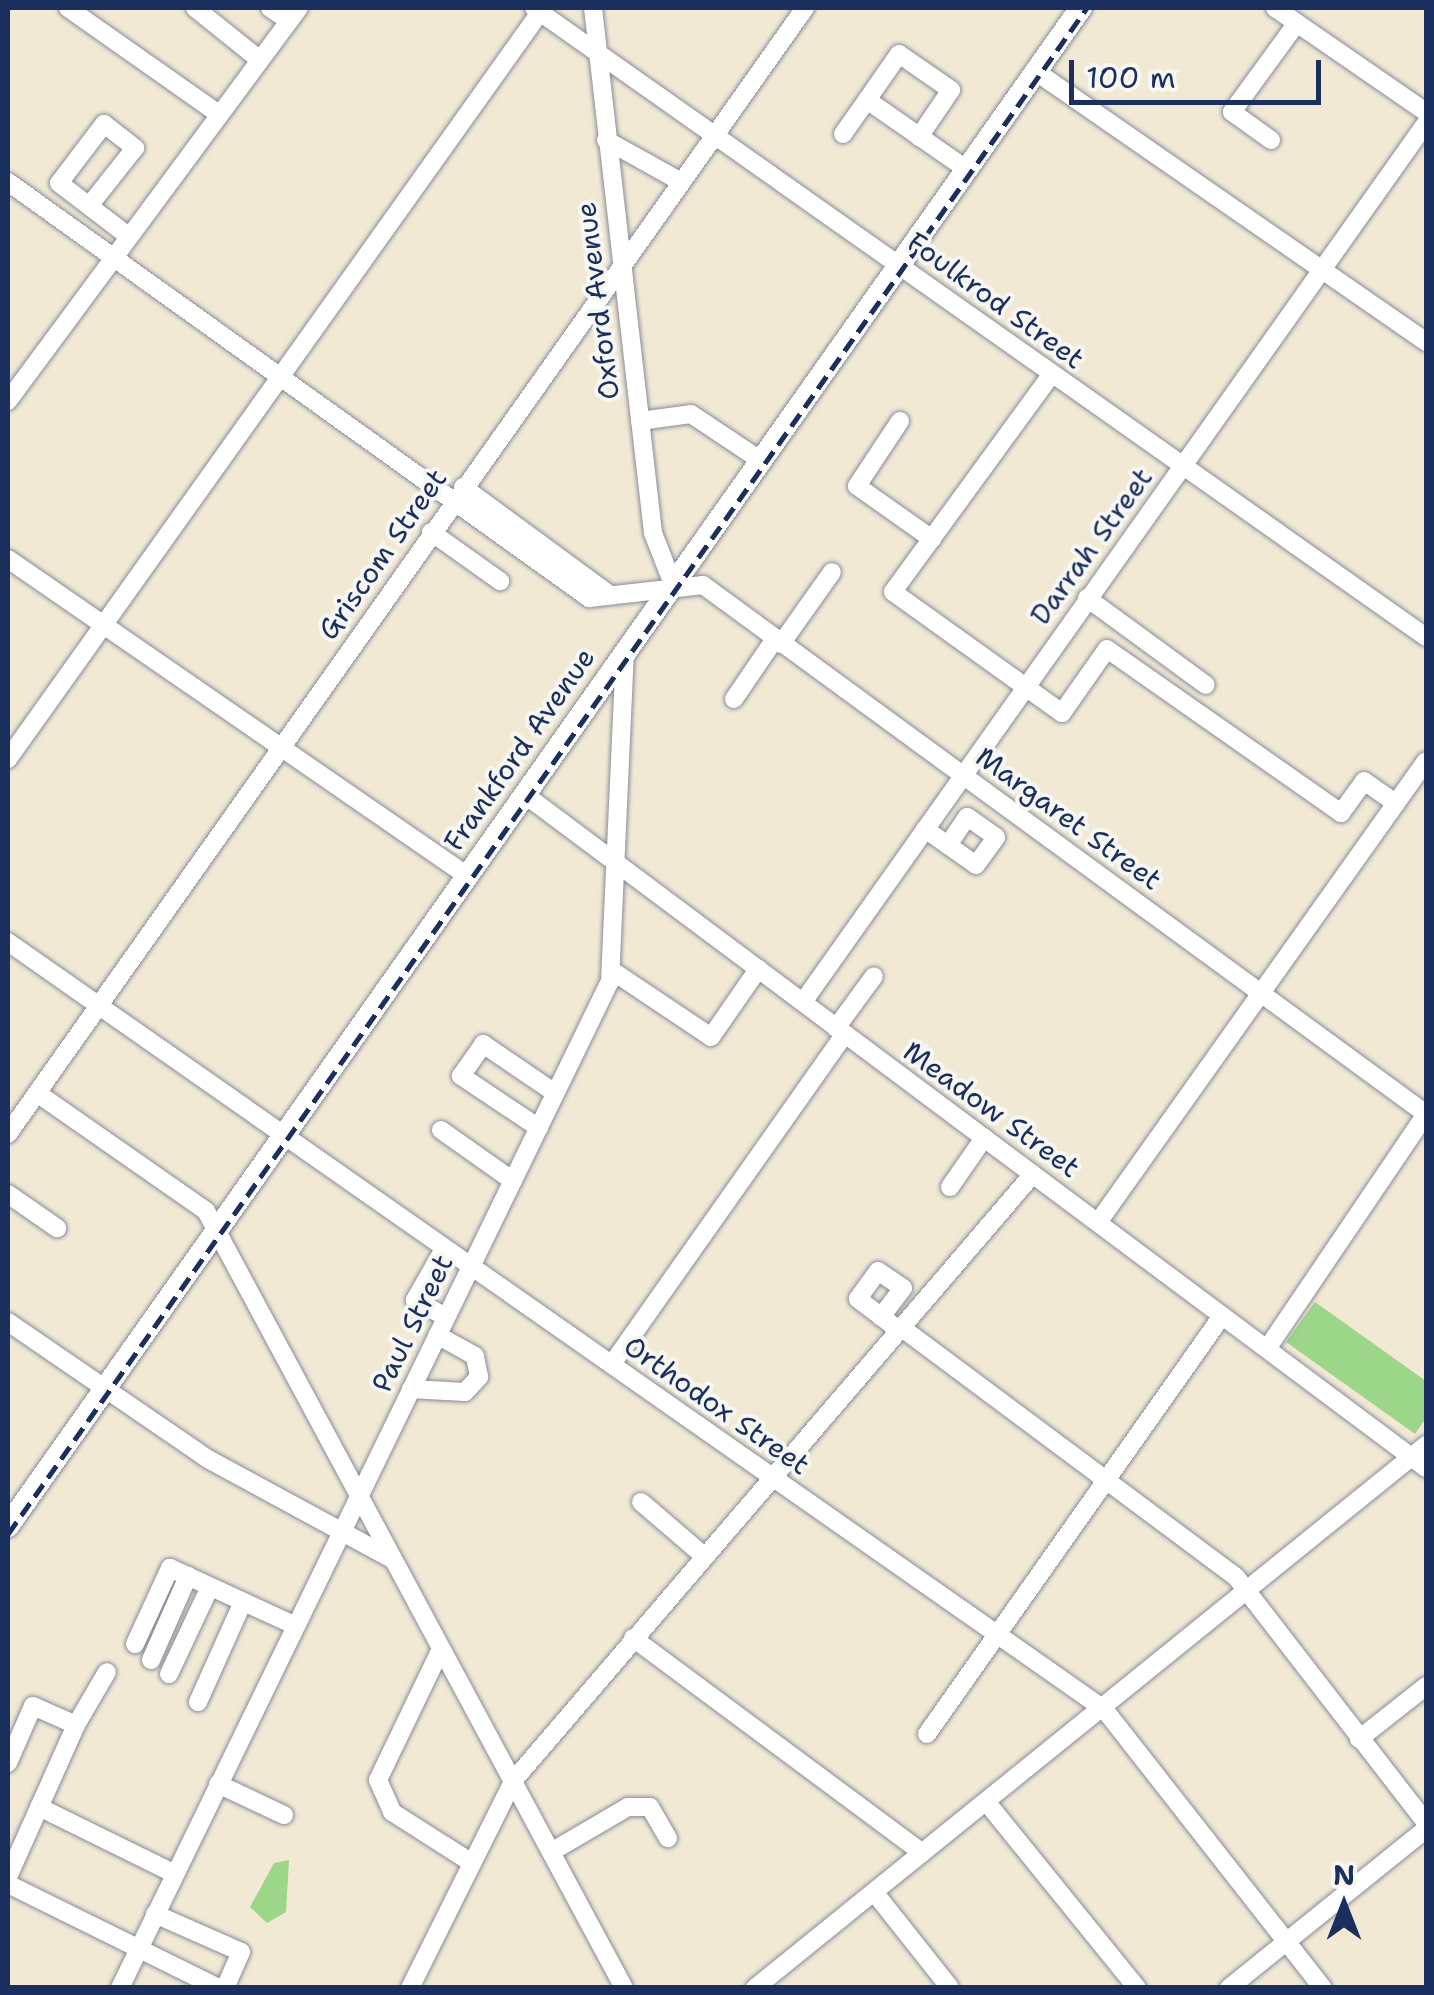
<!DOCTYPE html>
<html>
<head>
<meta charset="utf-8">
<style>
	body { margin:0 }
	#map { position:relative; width:1434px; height:1995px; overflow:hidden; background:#f2e9d5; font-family:"Shantell Sans",sans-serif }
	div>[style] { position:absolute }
	.green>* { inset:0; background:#9bd689 }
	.roads { filter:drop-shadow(0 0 2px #868c9a) drop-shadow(0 0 2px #868c9a) }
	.minor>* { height:18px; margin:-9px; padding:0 9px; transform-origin:9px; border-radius:9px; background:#fff }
	.major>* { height:22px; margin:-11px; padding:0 11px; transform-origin:11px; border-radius:11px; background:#fff }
	.rail>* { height:5px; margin-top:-2.5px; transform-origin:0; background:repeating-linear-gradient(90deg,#1b2f5e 0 15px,transparent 0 23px) }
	span { translate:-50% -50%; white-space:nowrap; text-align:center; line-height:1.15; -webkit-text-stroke:8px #f6f6f2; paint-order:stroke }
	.street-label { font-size:28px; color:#1b2f5e }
	.frame { position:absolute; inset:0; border:10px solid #1b2f5e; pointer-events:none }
	.north { position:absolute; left:1294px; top:1855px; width:100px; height:100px; -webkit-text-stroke:8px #f6f6f2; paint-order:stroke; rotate:0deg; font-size:28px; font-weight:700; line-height:40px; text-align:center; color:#1b2f5e }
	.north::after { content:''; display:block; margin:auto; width:35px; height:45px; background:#1b2f5e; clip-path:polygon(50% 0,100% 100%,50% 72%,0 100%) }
	.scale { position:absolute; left:1069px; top:60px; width:252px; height:45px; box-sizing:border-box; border:5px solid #1b2f5e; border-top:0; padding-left:12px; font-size:30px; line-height:35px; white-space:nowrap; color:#1b2f5e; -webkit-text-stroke:8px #f6f6f2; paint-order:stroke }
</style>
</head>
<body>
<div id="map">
	<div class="green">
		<div style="clip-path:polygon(1315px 1302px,1426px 1381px,1426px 1418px,1415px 1434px,1286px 1342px)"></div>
		<div style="clip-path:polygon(289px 1860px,286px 1912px,267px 1923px,250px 1907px,274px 1863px)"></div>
	</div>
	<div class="roads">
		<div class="minor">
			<div style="left:68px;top:8px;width:184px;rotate:35.1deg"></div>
			<div style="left:195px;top:8px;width:83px;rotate:38.7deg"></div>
			<div style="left:270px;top:8px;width:23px;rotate:34deg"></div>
			<div style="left:534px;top:8px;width:1091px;rotate:35.19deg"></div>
			<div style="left:593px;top:8px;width:528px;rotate:83.48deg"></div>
			<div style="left:653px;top:533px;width:55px;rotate:68.6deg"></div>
			<div style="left:1275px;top:8px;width:183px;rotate:34.6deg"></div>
			<div style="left:1035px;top:71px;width:476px;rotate:34.7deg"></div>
			<div style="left:843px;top:134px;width:42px;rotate:-54.8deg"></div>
			<div style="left:919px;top:137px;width:57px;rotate:-55.8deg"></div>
			<div style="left:951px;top:90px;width:63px;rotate:-145.3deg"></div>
			<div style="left:899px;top:54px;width:56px;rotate:124.8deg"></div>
			<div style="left:867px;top:100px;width:121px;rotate:34.9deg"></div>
			<div style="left:606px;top:140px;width:86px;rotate:29.2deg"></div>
			<div style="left:1271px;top:140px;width:48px;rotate:-144.3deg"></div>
			<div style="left:1232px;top:112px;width:110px;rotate:-53.9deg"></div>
			<div style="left:8px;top:182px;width:715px;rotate:35.6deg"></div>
			<div style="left:589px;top:598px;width:115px;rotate:-6.5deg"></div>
			<div style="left:703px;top:585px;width:896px;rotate:36.19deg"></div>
			<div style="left:1426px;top:1114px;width:282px;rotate:124.1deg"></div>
			<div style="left:89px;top:206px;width:74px;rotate:-51.6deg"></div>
			<div style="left:135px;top:148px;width:39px;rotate:-142deg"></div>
			<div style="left:104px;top:124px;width:74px;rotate:127.3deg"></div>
			<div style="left:59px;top:183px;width:87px;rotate:37.5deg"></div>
			<div style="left:1051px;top:375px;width:268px;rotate:126.1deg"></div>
			<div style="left:893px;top:592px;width:208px;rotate:35.6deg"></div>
			<div style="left:1062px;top:713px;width:78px;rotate:-54.9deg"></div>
			<div style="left:1107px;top:649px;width:286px;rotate:35deg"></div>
			<div style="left:1341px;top:813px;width:39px;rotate:-54deg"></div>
			<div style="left:1364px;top:781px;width:39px;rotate:35deg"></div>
			<div style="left:8px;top:401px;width:489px;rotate:-53.5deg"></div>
			<div style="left:640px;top:421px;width:51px;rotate:-7.8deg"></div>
			<div style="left:691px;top:414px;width:83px;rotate:33.7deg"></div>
			<div style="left:900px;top:421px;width:78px;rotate:123.5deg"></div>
			<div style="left:857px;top:486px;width:92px;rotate:35.2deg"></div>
			<div style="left:463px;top:487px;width:182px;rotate:36.3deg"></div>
			<div style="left:431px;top:532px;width:85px;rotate:35.4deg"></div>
			<div style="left:8px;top:559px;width:556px;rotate:34.6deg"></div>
			<div style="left:1087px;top:598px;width:147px;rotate:36.2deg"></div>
			<div style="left:781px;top:644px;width:88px;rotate:-54.7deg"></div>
			<div style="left:734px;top:699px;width:73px;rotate:-55.7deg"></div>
			<div style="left:8px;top:759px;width:922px;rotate:-54.53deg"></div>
			<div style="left:524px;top:794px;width:1126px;rotate:36.77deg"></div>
			<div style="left:925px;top:829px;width:62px;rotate:35.2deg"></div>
			<div style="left:976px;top:865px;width:34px;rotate:-54deg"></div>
			<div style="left:996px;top:837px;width:35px;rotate:-145deg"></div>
			<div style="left:967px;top:817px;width:34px;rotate:124deg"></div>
			<div style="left:8px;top:942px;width:1338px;rotate:34.99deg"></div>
			<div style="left:1104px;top:1709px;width:355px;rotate:51.9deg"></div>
			<div style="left:611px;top:970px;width:120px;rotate:33.8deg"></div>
			<div style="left:711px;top:1037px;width:83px;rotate:-55.3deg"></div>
			<div style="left:803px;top:1002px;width:1077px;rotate:-54.67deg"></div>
			<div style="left:836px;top:1028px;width:64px;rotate:-53.8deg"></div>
			<div style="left:37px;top:1093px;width:206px;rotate:34.9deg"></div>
			<div style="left:206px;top:1211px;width:882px;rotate:61.72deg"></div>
			<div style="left:539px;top:1128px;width:94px;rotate:-146.3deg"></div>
			<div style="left:461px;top:1076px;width:39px;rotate:-55deg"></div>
			<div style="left:483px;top:1044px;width:87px;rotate:34.2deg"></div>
			<div style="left:441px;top:1130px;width:88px;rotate:35.3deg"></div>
			<div style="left:8px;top:1134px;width:1380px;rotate:-54.71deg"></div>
			<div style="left:950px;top:1187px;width:60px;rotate:-55.2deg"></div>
			<div style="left:8px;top:1194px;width:60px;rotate:34.8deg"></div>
			<div style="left:1099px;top:1221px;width:564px;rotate:-54.59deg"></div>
			<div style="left:444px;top:1249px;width:59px;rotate:119.6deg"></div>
			<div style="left:415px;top:1300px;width:35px;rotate:29deg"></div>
			<div style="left:881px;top:1317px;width:36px;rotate:-53deg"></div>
			<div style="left:903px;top:1288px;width:30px;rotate:-146deg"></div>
			<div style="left:878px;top:1271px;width:34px;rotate:126deg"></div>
			<div style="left:858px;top:1299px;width:35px;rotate:37deg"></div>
			<div style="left:886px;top:1320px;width:17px;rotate:40deg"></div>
			<div style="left:8px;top:1322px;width:242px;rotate:34.4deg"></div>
			<div style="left:208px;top:1459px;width:209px;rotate:28.5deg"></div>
			<div style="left:902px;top:1328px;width:417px;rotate:36.7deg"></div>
			<div style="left:1236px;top:1577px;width:311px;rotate:52.3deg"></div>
			<div style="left:612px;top:1364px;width:404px;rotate:-54.8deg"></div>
			<div style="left:411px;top:1389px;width:54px;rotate:3.2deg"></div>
			<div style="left:465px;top:1392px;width:21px;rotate:-47deg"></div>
			<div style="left:479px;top:1377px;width:21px;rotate:-101deg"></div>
			<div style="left:475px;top:1356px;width:43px;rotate:-151.1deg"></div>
			<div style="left:641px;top:1502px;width:83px;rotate:40.6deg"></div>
			<div style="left:633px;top:1638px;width:360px;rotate:36.6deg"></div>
			<div style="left:135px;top:1644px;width:84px;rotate:-65.3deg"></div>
			<div style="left:170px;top:1568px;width:136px;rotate:24.7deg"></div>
			<div style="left:441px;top:1649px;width:145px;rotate:115.7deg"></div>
			<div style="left:378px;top:1780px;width:35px;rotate:66deg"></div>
			<div style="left:392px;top:1812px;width:95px;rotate:32.5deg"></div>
			<div style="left:151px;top:1660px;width:92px;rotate:-66.2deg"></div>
			<div style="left:169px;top:1674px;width:96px;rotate:-64.8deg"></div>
			<div style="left:198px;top:1702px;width:110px;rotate:-65.8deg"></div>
			<div style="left:76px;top:1725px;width:61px;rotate:-59.7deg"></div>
			<div style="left:927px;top:1734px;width:512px;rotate:-54.79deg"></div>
			<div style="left:1359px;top:1739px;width:85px;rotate:-38.3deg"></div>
			<div style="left:8px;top:1763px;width:62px;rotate:-66.3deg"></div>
			<div style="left:33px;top:1706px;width:47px;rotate:23.8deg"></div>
			<div style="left:76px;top:1725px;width:167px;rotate:114.1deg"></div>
			<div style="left:218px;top:1784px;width:73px;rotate:25.2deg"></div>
			<div style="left:988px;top:1804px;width:237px;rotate:51deg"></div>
			<div style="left:39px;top:1807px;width:152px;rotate:26.2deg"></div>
			<div style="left:551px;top:1852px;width:89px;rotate:-30.3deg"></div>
			<div style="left:628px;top:1807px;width:22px"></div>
			<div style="left:650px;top:1807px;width:36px;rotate:60deg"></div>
			<div style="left:8px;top:1884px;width:234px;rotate:26.3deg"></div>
			<div style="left:874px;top:1892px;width:122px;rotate:51.6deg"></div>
			<div style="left:155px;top:1914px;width:94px;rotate:23.8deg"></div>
			<div style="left:241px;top:1952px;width:39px;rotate:114deg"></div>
			<div style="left:120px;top:1988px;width:1120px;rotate:-64.05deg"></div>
			<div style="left:610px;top:981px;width:330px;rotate:-87.4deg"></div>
			<div style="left:410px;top:1988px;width:231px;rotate:-63.5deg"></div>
			<div style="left:513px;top:1781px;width:799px;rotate:-49.41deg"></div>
			<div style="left:755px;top:1988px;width:863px;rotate:-38.98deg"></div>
			<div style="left:1229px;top:1988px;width:253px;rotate:-38.9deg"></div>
		</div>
		<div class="major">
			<div style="left:8px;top:1526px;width:1859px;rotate:-54.75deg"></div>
		</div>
	</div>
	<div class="rail">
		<div style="left:8px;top:1534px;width:1869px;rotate:-54.74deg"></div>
	</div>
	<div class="street-label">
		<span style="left:996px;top:300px;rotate:36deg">Foulkrod Street</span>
		<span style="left:597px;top:301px;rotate:-97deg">Oxford Avenue</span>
		<span style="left:1091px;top:546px;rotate:-54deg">Darrah Street</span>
		<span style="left:382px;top:554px;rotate:-55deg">Griscom Street</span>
		<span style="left:519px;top:749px;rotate:-55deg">Frankford Avenue</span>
		<span style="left:1069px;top:818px;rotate:36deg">Margaret Street</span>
		<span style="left:992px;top:1109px;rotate:36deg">Meadow Street</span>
		<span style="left:412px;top:1323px;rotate:-64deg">Paul Street</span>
		<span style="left:717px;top:1405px;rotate:35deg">Orthodox Street</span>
	</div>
	<div class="frame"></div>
	<div class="north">N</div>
	<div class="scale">100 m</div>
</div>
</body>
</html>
